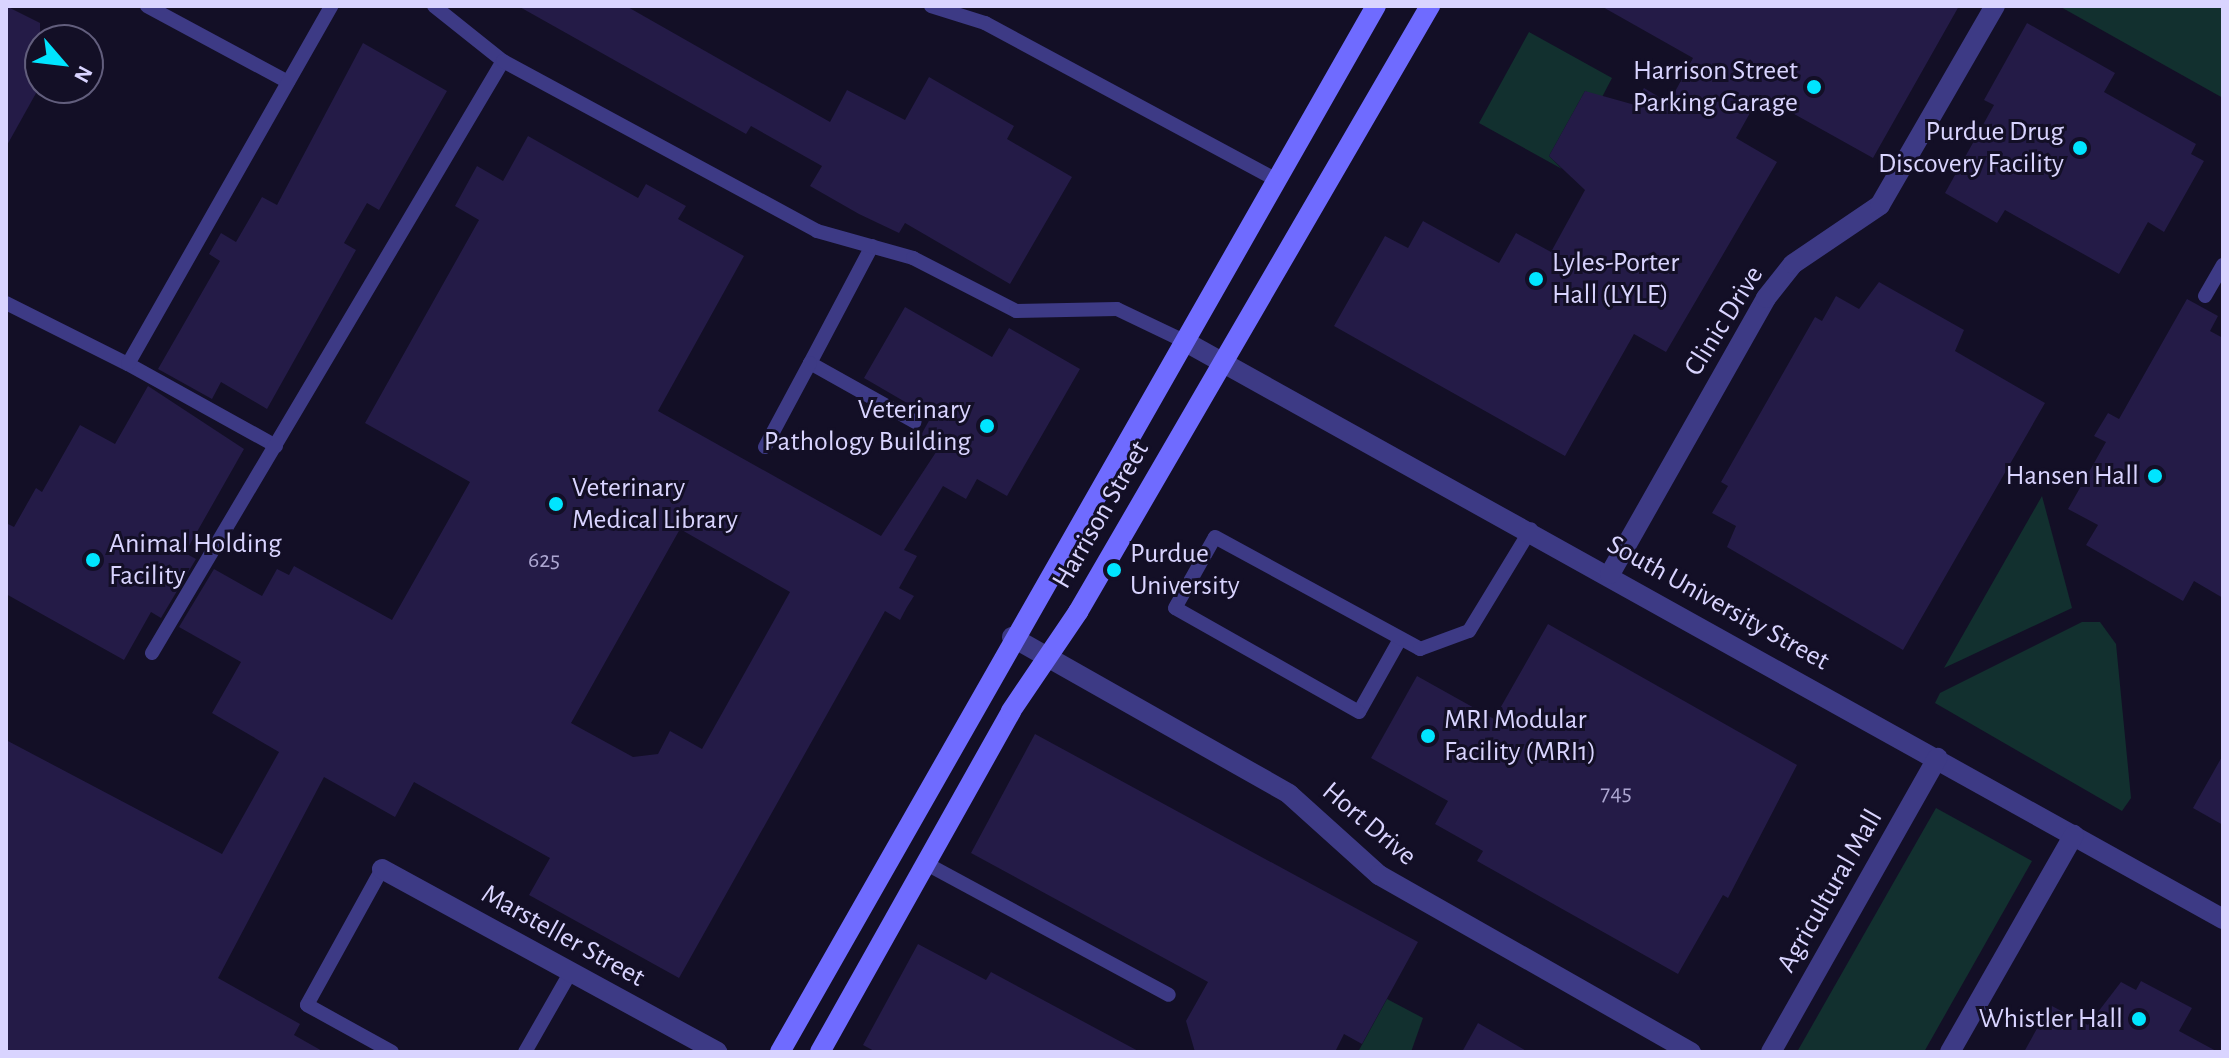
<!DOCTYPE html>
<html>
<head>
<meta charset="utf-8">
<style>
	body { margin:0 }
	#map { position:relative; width:2229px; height:1058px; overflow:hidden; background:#130f26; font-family:"Alegreya Sans",sans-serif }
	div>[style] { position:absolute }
	.green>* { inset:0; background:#12302f }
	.building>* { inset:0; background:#241b47 }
	.service>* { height:14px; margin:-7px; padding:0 7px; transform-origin:7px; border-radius:7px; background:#3d3a85 }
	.minor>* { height:20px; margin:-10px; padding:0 10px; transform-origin:10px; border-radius:10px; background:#3d3a85 }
	.secondary>* { height:20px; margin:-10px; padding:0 10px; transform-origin:10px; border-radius:10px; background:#6f6bff }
	.dots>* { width:22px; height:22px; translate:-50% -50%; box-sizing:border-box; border:4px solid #130f26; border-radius:50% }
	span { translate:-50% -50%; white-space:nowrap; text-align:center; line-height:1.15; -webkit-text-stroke:6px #130f26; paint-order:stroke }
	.number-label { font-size:24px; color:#aca6d1 }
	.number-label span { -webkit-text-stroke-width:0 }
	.poi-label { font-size:28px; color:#d9d4ff }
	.right { translate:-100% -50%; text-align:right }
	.left { translate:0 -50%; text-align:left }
	.street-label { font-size:28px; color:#d9d4ff }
	.frame { position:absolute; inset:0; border:8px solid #d9d4ff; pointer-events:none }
	.north { position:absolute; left:24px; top:24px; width:80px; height:80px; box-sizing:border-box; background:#130f26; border:2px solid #625e7d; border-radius:50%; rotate:118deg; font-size:22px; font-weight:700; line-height:32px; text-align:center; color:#d9d4ff }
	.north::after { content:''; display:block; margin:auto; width:28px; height:36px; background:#00e5ff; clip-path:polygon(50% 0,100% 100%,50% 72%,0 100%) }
</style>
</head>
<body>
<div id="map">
	<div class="green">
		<div style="clip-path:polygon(2059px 6px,2223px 6px,2223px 98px)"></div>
		<div style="clip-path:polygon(1529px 32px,1612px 78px,1601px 99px,1585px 91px,1549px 156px,1562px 169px,1479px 123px)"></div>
		<div style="clip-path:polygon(2042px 496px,2072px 608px,1944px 668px)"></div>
		<div style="clip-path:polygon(2082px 622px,2100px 622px,2116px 644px,2131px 798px,2122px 811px,1935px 703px,1940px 693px)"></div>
		<div style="clip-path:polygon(1936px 808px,2032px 861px,1924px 1052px,1797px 1052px)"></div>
		<div style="clip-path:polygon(1387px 999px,1423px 1018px,1411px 1052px,1358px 1052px)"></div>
	</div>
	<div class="building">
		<div style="clip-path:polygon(6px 6px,40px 23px,40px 86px,6px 147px)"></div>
		<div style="clip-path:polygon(518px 6px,626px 6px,830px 122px,847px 90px,905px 120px,929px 77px,1014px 126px,1007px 139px,1072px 177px,1010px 284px,905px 223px,899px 233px,859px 214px,810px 186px,822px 166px,751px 126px,746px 134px)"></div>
		<div style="clip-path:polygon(1601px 6px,1959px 6px,1873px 158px,1760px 95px,1736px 138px,1777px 162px,1666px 352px,1634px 334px,1565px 456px,1334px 326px,1385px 236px,1408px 248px,1423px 221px,1499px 263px,1516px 233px,1551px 252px,1585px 190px,1549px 156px,1585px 91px,1635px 105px,1644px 88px,1669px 103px,1693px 58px)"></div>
		<div style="clip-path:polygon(2027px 23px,2115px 73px,2104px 92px,2196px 144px,2191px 154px,2204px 161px,2164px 232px,2148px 222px,2119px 274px,2005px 210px,1997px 223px,1945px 193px,1994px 105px,1984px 100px)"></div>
		<div style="clip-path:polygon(363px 43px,447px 91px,379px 210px,367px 203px,344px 243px,356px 250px,267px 409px,221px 382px,212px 399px,158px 369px,220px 261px,209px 254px,221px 233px,236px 242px,262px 197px,277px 205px)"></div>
		<div style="clip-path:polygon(evenodd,528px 136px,638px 198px,646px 184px,686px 206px,678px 219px,744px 256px,658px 411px,881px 536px,940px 446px,921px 435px,931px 417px,864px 378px,905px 307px,992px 357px,1009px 328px,1080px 369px,1007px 496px,977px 479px,966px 499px,943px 486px,904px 550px,917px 556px,899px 588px,914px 596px,907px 607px,900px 620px,885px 611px,679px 978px,529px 895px,550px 858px,414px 782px,395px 817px,324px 777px,218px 978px,300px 1024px,294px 1035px,324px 1052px,6px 1052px,6px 740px,222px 854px,279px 752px,212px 713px,241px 662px,179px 627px,214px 569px,262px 596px,277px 569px,289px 575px,294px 566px,392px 620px,470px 482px,365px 423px,479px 220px,455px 206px,477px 166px,503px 181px,528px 136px,680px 529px,790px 592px,702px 749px,670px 731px,658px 754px,633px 757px,571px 723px,680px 529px)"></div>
		<div style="clip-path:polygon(1879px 282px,1964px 330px,1955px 351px,2045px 403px,1903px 650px,1727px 547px,1736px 526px,1712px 513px,1728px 486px,1721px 482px,1815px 317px,1822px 321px,1836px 296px,1859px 309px)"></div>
		<div style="clip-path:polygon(2187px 299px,2218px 316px,2210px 331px,2223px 338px,2223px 598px,2194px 581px,2183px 601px,2086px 545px,2098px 525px,2068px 509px,2106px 442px,2094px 436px,2108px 413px,2119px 419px)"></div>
		<div style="clip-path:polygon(148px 386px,244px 449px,185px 553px,196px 559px,161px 618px,151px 612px,124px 660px,6px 594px,6px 523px,14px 527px,36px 488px,42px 492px,80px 425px,115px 444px)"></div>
		<div style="clip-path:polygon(1548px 624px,1797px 765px,1728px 898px,1723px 895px,1678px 974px,1477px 861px,1483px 851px,1435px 824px,1448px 801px,1371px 758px,1417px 676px,1494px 719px)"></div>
		<div style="clip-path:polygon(1035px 734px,1418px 942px,1362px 1044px,1344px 1034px,1335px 1052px,1195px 1052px,1186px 1021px,1208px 982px,971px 853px)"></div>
		<div style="clip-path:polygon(2223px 755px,2223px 825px,2193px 808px)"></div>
		<div style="clip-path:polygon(918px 944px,986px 980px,991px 972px,1140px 1052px,876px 1052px,863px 1045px)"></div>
		<div style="clip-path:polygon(2141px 981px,2192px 1008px,2179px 1031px,2218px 1052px,2024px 1052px,2050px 1005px,2088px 1025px,2121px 982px,2136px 990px)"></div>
		<div style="clip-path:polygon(1478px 1023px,1528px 1052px,1462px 1052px)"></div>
	</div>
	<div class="service">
		<div style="left:147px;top:6px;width:160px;rotate:28.3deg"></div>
		<div style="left:434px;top:6px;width:88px;rotate:38.6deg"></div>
		<div style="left:931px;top:6px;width:57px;rotate:17.5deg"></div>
		<div style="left:985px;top:23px;width:332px;rotate:28.3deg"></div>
		<div style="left:872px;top:246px;width:132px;rotate:117.9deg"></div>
		<div style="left:810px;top:363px;width:120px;rotate:29.3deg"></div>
		<div style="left:2205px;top:296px;width:36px;rotate:-60deg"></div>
		<div style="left:6px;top:303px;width:136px;rotate:26.6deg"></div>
		<div style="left:276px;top:446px;width:169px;rotate:-151deg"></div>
		<div style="left:128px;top:364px;width:412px;rotate:-60.4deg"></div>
		<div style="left:765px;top:447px;width:95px;rotate:-61.8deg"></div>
		<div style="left:1399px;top:641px;width:81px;rotate:119.4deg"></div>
		<div style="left:1359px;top:712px;width:211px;rotate:-150.5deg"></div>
		<div style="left:1175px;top:608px;width:81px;rotate:-60.6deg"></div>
		<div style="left:1215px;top:537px;width:234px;rotate:28.6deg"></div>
		<div style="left:1420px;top:649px;width:52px;rotate:-20.2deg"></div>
		<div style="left:1469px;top:631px;width:119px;rotate:-58.7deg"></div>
		<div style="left:152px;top:653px;width:688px;rotate:-59.34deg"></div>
		<div style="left:503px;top:61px;width:357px;rotate:28.4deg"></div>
		<div style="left:817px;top:231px;width:100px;rotate:15.7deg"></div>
		<div style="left:913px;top:258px;width:116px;rotate:27.2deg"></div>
		<div style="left:1016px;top:311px;width:101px;rotate:-1.1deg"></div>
		<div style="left:1117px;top:309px;width:74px;rotate:25.5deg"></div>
		<div style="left:925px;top:863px;width:277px;rotate:28.4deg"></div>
		<div style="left:382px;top:869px;width:155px;rotate:118.9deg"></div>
		<div style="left:307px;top:1005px;width:97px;rotate:28.9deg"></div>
		<div style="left:525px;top:1052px;width:91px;rotate:-60.3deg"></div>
	</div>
	<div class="minor">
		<div style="left:1184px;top:341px;width:1189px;rotate:29.09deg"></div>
		<div style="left:1610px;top:574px;width:317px;rotate:-60.5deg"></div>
		<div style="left:1766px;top:298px;width:43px;rotate:-51.5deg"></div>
		<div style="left:1793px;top:264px;width:105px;rotate:-34.1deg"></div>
		<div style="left:1880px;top:205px;width:230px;rotate:-60deg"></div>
		<div style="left:1012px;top:637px;width:318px;rotate:29.5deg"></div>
		<div style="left:1289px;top:794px;width:121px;rotate:42deg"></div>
		<div style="left:1379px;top:875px;width:359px;rotate:29.6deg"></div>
		<div style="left:382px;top:869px;width:382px;rotate:28.6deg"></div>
		<div style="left:1771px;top:1052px;width:338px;rotate:-60.5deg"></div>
		<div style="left:1950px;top:1052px;width:250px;rotate:-60.3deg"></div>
	</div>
	<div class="secondary">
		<div style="left:780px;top:1052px;width:1204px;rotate:-60.33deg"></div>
		<div style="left:820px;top:1052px;width:391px;rotate:-60.7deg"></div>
		<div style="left:1011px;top:711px;width:120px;rotate:-55.9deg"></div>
		<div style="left:1078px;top:612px;width:701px;rotate:-59.85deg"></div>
	</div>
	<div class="dots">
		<div style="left:1814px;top:87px;background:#00e5ff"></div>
		<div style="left:2080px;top:148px;background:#00e5ff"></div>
		<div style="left:1536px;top:279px;background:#00e5ff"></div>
		<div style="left:987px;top:426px;background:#00e5ff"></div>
		<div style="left:2155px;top:476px;background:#00e5ff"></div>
		<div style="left:556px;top:504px;background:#00e5ff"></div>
		<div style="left:93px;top:560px;background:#00e5ff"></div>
		<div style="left:1114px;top:570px;background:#00e5ff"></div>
		<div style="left:1428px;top:736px;background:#00e5ff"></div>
		<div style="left:2139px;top:1019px;background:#00e5ff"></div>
	</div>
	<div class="number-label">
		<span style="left:544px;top:561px">625</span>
		<span style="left:1616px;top:794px">745</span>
	</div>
	<div class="poi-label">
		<span class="right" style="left:1798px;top:87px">Harrison Street<br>Parking Garage</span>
		<span class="right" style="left:2064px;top:148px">Purdue Drug<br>Discovery Facility</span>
		<span class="left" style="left:1552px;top:279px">Lyles-Porter<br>Hall (LYLE)</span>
		<span class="right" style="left:971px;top:426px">Veterinary<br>Pathology Building</span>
		<span class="right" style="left:2139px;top:476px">Hansen Hall</span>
		<span class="left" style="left:572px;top:504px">Veterinary<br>Medical Library</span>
		<span class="left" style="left:109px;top:560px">Animal Holding<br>Facility</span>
		<span class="left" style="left:1130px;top:570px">Purdue<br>University</span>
		<span class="left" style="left:1444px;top:736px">MRI Modular<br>Facility (MRI1)</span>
		<span class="right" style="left:2123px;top:1019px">Whistler Hall</span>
	</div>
	<div class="street-label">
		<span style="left:1724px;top:321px;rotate:-58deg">Clinic Drive</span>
		<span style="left:1101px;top:515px;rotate:-60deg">Harrison Street</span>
		<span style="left:1718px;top:603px;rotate:29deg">South University Street</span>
		<span style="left:1369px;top:824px;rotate:40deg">Hort Drive</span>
		<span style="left:1830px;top:891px;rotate:-60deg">Agricultural Mall</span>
		<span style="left:563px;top:936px;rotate:29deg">Marsteller Street</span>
	</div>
	<div class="frame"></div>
	<div class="north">N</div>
</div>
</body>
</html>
